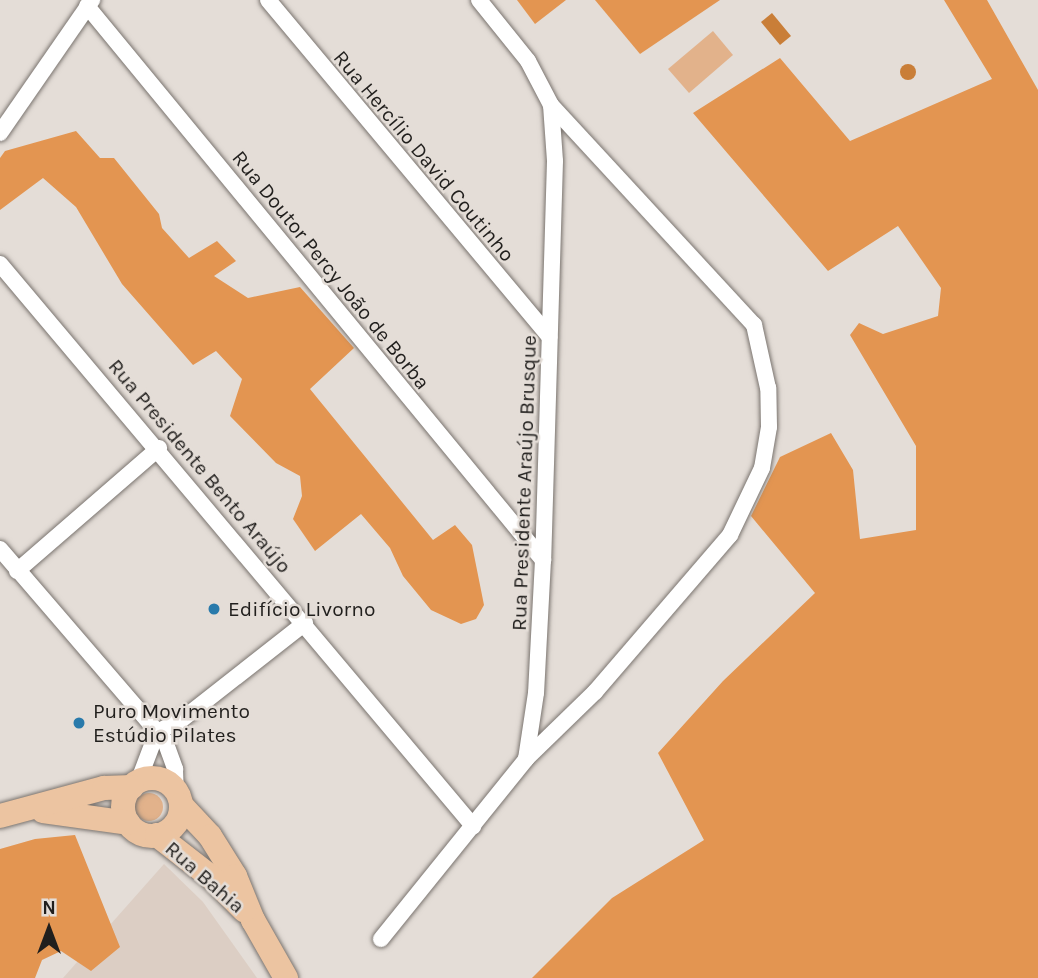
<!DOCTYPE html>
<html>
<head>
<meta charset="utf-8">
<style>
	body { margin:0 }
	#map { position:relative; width:1038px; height:978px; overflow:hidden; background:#e4ddd7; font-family:Karla,sans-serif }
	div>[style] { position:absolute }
	.built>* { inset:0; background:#dccec4 }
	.green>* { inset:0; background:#e2b28b }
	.round { border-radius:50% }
	.forest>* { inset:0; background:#e39551 }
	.water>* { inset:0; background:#c97e38 }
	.roads { filter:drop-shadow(0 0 2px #7a746f) drop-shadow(0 0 2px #7a746f) }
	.street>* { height:16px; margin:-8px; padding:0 8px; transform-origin:8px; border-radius:8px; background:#fff }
	.primary>* { height:24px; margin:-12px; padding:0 12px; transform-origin:12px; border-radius:12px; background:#ecc4a1 }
	.primary>.ring { margin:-12px; padding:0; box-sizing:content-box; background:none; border:24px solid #ecc4a1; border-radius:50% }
	.dots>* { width:19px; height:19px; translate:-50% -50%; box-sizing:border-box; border:4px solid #e4ddd7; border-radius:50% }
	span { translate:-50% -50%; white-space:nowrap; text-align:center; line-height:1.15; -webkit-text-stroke:5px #e4ddd7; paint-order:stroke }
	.street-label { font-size:21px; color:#211f1d }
	.poi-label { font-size:21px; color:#211f1d }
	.left { translate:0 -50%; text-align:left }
	.north { position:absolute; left:14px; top:894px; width:70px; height:70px; -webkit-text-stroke:5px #e4ddd7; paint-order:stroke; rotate:0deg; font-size:19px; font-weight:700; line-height:28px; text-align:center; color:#211f1d }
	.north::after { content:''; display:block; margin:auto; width:24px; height:32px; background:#211f1d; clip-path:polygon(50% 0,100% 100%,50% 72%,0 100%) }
</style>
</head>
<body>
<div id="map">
	<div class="built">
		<div style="clip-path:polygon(164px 864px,203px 902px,257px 978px,63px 978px)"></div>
	</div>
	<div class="green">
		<div style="clip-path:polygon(713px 31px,733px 55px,689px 93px,668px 69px)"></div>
		<div class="round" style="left:135px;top:793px;width:28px;height:28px"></div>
	</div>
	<div class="forest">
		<div style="clip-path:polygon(517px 0,566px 0,535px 24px)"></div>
		<div style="clip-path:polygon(595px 0,720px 0,640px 54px)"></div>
		<div style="clip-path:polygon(944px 0,987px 0,1038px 90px,1038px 978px,532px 978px,612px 898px,704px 840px,658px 753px,723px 681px,815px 593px,751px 516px,780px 457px,831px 433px,853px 470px,860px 539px,916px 530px,916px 446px,850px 335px,859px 323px,883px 334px,938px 316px,941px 288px,898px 226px,828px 271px,693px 113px,780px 58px,850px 141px,992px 79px)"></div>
		<div style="clip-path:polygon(76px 131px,100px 158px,114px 158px,159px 214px,162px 228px,189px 258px,217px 241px,236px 261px,214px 276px,248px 298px,300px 287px,354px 348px,310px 389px,433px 540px,455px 525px,472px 545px,484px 605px,476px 619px,461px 624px,431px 610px,403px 576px,390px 548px,361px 514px,315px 551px,293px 519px,302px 496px,300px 476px,276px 463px,230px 416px,242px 379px,216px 351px,193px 365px,122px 284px,76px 207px,43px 178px,0 210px,0 158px,5px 151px)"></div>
		<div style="clip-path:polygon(75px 835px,120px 947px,91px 971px,61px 951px,42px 960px,35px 978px,0 978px,0 849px,35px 839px)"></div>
	</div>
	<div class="water">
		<div style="clip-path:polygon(772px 13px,791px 36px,780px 45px,761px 22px)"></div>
		<div class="round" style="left:900px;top:64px;width:16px;height:16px"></div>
	</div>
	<div class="roads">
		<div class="street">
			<div style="left:268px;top:0;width:439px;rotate:50.1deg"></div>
			<div style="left:479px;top:0;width:78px;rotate:51.2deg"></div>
			<div style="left:528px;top:61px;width:50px;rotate:62.4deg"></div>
			<div style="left:551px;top:105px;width:56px;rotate:85.9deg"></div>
			<div style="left:555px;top:161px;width:399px;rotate:91.7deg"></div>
			<div style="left:543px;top:560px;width:133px;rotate:93deg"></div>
			<div style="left:536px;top:693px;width:67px;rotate:98.6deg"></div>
			<div style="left:87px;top:6px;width:718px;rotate:50.54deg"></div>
			<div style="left:0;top:133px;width:162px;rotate:-55.3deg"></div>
			<div style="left:0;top:264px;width:735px;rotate:49.91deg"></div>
			<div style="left:0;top:549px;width:253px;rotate:49.3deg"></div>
			<div style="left:165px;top:741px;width:30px;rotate:70deg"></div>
			<div style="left:175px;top:769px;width:23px;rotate:88deg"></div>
			<div style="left:17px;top:571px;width:188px;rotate:-40.9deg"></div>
			<div style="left:157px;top:732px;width:25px;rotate:-26deg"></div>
			<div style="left:180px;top:721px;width:159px;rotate:-38.1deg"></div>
			<div style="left:138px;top:782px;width:53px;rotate:-69.2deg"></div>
			<div style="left:381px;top:939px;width:231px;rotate:-51.1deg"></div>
			<div style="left:526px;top:759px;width:96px;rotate:-44.2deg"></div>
			<div style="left:595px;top:692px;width:207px;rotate:-49.3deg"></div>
			<div style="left:730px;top:535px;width:74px;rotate:-64.5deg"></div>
			<div style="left:762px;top:468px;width:42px;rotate:-80.3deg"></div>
			<div style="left:769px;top:427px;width:39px;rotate:-91deg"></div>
			<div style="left:768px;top:388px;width:65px;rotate:-102.5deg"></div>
			<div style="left:754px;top:325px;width:299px;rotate:-132.7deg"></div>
		</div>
		<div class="primary">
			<div class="ring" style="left:123px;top:778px;width:34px;height:34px"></div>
			<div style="left:181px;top:805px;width:42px;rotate:46.9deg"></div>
			<div style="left:210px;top:836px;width:47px;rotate:58deg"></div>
			<div style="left:235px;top:876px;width:48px;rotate:67.8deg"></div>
			<div style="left:253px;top:920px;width:67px;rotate:60.4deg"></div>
			<div style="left:43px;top:811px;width:86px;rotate:8deg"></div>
			<div style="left:0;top:816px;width:108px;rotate:-15.1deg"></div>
			<div style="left:104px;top:788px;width:28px;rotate:-2deg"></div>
			<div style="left:157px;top:835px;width:68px;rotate:37.9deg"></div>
			<div style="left:211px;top:877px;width:47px;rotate:45deg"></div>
		</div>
	</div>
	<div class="dots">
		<div style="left:214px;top:609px;background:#297aab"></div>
		<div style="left:79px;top:723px;background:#297aab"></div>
	</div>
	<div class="street-label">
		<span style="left:424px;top:156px;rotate:50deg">Rua Hercílio David Coutinho</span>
		<span style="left:331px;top:270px;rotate:51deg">Rua Doutor Percy João de Borba</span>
		<span style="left:200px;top:466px;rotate:50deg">Rua Presidente Bento Araújo</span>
		<span style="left:524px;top:483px;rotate:-88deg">Rua Presidente Araújo Brusque</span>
		<span style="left:205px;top:877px;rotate:41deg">Rua Bahia</span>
	</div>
	<div class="poi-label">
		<span class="left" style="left:228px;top:609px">Edifício Livorno</span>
		<span class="left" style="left:93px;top:723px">Puro Movimento<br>Estúdio Pilates</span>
	</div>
	<div class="north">N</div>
</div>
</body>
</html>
